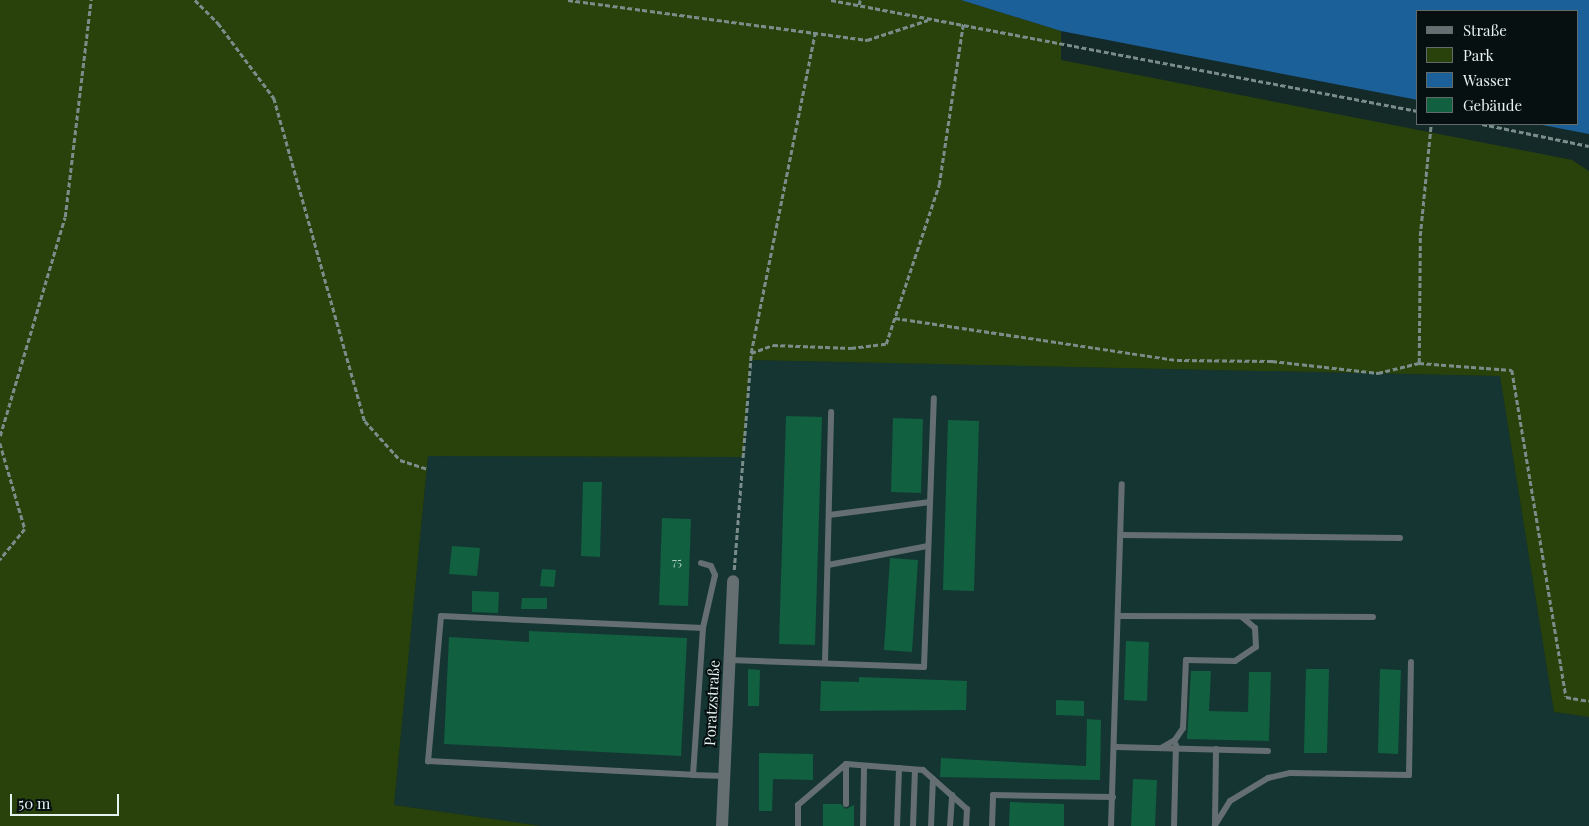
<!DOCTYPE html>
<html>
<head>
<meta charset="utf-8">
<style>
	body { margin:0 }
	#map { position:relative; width:1589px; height:826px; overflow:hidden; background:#142a28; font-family:"Playfair Display",serif }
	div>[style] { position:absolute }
	.built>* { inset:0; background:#143532 }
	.green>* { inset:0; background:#29420b }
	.water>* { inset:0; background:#1b6099 }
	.building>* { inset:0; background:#116040 }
	.path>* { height:2.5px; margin-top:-1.25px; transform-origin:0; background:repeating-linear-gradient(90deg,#7b8d8b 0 5px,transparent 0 7.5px) }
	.lane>* { height:6px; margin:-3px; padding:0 3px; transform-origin:3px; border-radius:3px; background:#656e71 }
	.street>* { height:12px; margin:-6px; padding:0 6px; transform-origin:6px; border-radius:6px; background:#656e71 }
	span { translate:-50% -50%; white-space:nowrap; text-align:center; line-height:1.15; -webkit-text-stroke:4px #071010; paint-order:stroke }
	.number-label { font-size:12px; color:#b0cec5 }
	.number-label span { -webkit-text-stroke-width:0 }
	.street-label { font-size:15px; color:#e5f3f1 }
	.legend { position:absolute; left:1416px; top:10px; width:162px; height:115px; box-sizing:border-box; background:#071010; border:1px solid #606b6a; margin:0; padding:6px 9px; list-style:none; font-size:15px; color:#e5f3f1 }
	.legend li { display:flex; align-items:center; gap:10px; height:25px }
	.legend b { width:25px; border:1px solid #606b6a }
	.scale { position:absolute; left:10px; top:794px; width:109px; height:22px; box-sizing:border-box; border:2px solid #e5f3f1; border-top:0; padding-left:6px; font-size:15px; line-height:18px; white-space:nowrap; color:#e5f3f1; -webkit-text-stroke:4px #071010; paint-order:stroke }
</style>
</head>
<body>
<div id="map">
	<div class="built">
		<div style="clip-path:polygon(750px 360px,1500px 376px,1554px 712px,1589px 717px,1589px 826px,541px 826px,394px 805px,428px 456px,742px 457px)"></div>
	</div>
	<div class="green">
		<div style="clip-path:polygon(0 0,961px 0,1061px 31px,1061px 60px,1572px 160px,1589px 171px,1589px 717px,1554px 712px,1500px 376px,750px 360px,743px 457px,428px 456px,394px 805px,541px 826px,0 826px)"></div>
	</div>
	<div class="water">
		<div style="clip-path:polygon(961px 0,1589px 0,1589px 134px,1537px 124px,1578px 124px,1578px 11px,1418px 11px,1418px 100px,1061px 31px)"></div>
	</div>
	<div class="building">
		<div style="clip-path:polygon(786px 416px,822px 417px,815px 645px,779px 644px)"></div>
		<div style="clip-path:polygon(893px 418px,923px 419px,921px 493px,891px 492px)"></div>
		<div style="clip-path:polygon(948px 420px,979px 421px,974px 591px,943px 590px)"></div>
		<div style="clip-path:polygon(583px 482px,602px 482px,600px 557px,581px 556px)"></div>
		<div style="clip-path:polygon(662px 518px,691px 519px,688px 606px,659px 605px)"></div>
		<div style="clip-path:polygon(452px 546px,480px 548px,477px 576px,449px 574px)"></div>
		<div style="clip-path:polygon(890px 558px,918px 560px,912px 652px,884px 650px)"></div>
		<div style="clip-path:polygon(542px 569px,556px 570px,554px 587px,540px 586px)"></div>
		<div style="clip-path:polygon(472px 591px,499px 592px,498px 613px,472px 612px)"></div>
		<div style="clip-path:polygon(522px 598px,547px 598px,547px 609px,521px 609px)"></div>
		<div style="clip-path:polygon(529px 631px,687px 638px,681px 756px,444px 744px,449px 637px,529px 642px)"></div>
		<div style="clip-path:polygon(1126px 641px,1149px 642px,1147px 701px,1124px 700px)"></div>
		<div style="clip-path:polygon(748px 669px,760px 670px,759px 706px,748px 706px)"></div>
		<div style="clip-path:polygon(1306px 669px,1329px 669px,1327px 753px,1304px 753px)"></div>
		<div style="clip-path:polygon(1380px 669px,1401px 670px,1398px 754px,1378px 753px)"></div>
		<div style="clip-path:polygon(1191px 671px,1211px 671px,1209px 711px,1248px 712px,1249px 672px,1271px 672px,1269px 741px,1187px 739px)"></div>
		<div style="clip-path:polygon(859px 677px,967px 681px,966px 710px,820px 711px,821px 681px,859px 682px)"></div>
		<div style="clip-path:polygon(1056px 700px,1084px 701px,1084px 716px,1056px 715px)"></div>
		<div style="clip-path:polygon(1087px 719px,1101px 720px,1100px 780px,940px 777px,941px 758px,1086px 766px)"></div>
		<div style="clip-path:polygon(759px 753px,813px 754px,813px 780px,773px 779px,772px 811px,759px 811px)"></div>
		<div style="clip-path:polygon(1133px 779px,1157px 780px,1155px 826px,1131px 826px)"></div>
		<div style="clip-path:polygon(1010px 802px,1064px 804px,1064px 826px,1009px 826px)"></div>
		<div style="clip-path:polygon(823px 804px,841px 804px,846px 809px,854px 805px,854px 826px,823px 826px)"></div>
	</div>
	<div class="path">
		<div style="left:195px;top:0;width:33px;rotate:45deg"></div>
		<div style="left:218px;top:23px;width:94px;rotate:53.3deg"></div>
		<div style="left:274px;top:98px;width:336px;rotate:74.3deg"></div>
		<div style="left:365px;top:421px;width:52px;rotate:48.1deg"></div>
		<div style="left:400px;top:460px;width:28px;rotate:18deg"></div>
		<div style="left:568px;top:0;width:302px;rotate:7.6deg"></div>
		<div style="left:867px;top:40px;width:64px;rotate:-18.2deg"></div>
		<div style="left:831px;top:0;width:597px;rotate:10.71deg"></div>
		<div style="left:859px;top:5px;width:5px;rotate:-79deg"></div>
		<div style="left:1482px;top:124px;width:109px;rotate:11.6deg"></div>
		<div style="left:895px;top:318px;width:285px;rotate:8.5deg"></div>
		<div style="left:1177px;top:360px;width:95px;rotate:0.6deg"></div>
		<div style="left:1272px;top:361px;width:107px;rotate:6.5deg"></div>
		<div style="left:1378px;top:373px;width:42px;rotate:-13.7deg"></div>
		<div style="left:1419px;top:363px;width:127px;rotate:-89.5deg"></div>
		<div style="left:1420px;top:236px;width:113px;rotate:-84.4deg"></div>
		<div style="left:751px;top:353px;width:23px;rotate:-20deg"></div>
		<div style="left:773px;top:345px;width:78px;rotate:2.2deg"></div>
		<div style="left:851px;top:348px;width:35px;rotate:-7deg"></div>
		<div style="left:886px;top:344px;width:168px;rotate:-71.6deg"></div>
		<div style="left:939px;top:185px;width:163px;rotate:-81.5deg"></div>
		<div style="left:1419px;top:363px;width:93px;rotate:4.3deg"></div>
		<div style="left:1512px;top:370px;width:331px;rotate:80.6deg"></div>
		<div style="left:1566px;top:697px;width:23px;rotate:10deg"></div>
		<div style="left:0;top:436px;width:228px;rotate:-73.5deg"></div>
		<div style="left:65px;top:217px;width:219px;rotate:-83.2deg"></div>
		<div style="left:0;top:443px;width:90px;rotate:73.8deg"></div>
		<div style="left:25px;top:529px;width:40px;rotate:129deg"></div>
		<div style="left:734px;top:570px;width:218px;rotate:-85.5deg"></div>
		<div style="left:751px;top:353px;width:326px;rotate:-78.7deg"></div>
	</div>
	<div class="lane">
		<div style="left:829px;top:515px;width:102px;rotate:-7.3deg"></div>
		<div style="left:1121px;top:535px;width:279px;rotate:0.6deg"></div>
		<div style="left:701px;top:563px;width:10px;rotate:17deg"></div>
		<div style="left:711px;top:566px;width:10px;rotate:66deg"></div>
		<div style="left:715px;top:575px;width:54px;rotate:102.8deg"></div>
		<div style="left:828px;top:565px;width:102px;rotate:-10.8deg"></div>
		<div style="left:1119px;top:616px;width:254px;rotate:0.2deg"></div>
		<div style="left:730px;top:660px;width:194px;rotate:2.1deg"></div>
		<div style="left:924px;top:667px;width:269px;rotate:-87.9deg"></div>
		<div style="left:825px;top:663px;width:251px;rotate:-88.6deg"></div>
		<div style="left:1116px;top:747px;width:152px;rotate:1.5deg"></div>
		<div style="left:1161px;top:748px;width:16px;rotate:-30deg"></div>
		<div style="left:1175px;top:740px;width:14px;rotate:-56deg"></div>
		<div style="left:1183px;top:728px;width:68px;rotate:-87.5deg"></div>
		<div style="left:1186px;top:660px;width:49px;rotate:1.2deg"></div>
		<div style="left:1235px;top:661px;width:25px;rotate:-34deg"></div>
		<div style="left:1256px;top:647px;width:19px;rotate:-93deg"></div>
		<div style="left:1255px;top:628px;width:17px;rotate:-140deg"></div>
		<div style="left:693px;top:775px;width:147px;rotate:-86.1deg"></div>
		<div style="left:703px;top:628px;width:262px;rotate:-177.4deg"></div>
		<div style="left:441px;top:616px;width:146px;rotate:95.1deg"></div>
		<div style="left:428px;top:761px;width:265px;rotate:3deg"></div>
		<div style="left:693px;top:775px;width:32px;rotate:2deg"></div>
		<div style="left:846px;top:804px;width:40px;rotate:-90deg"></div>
		<div style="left:1215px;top:823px;width:74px;rotate:-89.2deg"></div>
		<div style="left:1215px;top:825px;width:28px;rotate:-58deg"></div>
		<div style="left:1230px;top:801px;width:44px;rotate:-31.2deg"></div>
		<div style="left:1268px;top:778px;width:23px;rotate:-13deg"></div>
		<div style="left:1290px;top:773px;width:119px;rotate:1deg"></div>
		<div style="left:1409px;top:775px;width:113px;rotate:-89deg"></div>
		<div style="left:798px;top:826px;width:21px;rotate:-90deg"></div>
		<div style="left:798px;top:805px;width:63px;rotate:-40.5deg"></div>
		<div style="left:846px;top:764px;width:77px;rotate:4.5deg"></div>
		<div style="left:923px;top:770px;width:59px;rotate:41.6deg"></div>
		<div style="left:967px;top:809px;width:17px;rotate:93deg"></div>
		<div style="left:863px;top:826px;width:60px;rotate:-89deg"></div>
		<div style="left:897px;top:826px;width:58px;rotate:-88deg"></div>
		<div style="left:913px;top:826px;width:56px;rotate:-88deg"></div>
		<div style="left:931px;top:826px;width:47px;rotate:-87.6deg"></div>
		<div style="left:950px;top:826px;width:31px;rotate:-86deg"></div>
		<div style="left:992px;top:826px;width:31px;rotate:-88deg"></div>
		<div style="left:993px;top:795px;width:120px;rotate:1deg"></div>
		<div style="left:1111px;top:826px;width:342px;rotate:-88.2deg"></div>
		<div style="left:1174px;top:826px;width:81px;rotate:-88.6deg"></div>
	</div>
	<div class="street">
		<div style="left:722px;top:826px;width:245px;rotate:-87.4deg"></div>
	</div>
	<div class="number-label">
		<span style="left:677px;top:562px">75</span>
	</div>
	<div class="street-label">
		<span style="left:712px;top:703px;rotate:-87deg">Poratzstraße</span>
	</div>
	<ul class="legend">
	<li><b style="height:6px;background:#656e71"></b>Straße</li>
	<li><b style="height:14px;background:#29420b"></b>Park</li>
	<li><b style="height:14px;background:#1b6099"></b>Wasser</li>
	<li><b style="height:14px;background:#116040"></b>Gebäude</li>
	</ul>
	<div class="scale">50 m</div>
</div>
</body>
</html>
